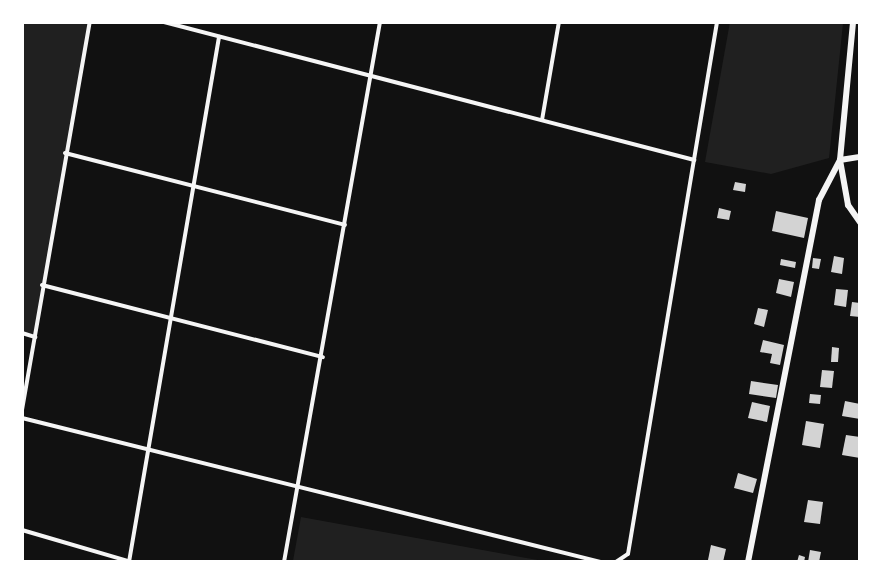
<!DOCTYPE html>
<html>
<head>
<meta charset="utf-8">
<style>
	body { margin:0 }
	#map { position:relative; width:882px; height:584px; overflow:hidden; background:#111; font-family:"Work Sans",sans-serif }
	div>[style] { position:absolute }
	.green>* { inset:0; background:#202020 }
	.building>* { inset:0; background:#d3d3d3 }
	.service>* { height:4px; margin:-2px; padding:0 2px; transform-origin:2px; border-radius:2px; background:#f5f5f5 }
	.minor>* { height:6px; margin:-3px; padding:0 3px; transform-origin:3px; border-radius:3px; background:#f5f5f5 }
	span { translate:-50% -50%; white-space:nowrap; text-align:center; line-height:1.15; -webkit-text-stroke:4.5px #fff; paint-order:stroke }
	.frame { position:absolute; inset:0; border:24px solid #fff; pointer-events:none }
</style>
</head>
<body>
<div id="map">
	<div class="green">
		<div style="clip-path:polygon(730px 22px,843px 23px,829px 158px,771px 174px,705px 162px)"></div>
		<div style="clip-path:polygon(22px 23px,90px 23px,35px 337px,22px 333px)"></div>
		<div style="clip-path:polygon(301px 517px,543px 561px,293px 561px)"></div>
	</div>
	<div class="building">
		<div style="clip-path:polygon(735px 182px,746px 184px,745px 192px,733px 190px)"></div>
		<div style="clip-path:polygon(719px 208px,731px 211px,729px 220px,717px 218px)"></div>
		<div style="clip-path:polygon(776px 211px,808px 218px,804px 238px,772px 231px)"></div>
		<div style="clip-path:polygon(834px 256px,844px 258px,842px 274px,831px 272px)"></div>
		<div style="clip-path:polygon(813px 258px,821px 259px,819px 269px,812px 268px)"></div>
		<div style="clip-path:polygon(781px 259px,796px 262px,795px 268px,780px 265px)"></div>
		<div style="clip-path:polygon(779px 279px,794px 282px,791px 297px,776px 293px)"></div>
		<div style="clip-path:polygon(836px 289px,848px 290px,846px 307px,834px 305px)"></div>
		<div style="clip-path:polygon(852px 302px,860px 303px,860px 317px,850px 316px)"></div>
		<div style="clip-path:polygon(758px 308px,768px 310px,764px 327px,754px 324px)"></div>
		<div style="clip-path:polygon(763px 340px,784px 345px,780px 365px,770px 363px,772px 354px,760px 352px)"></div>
		<div style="clip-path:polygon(832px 347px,839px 348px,838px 362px,831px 362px)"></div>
		<div style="clip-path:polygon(822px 370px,834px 371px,832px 388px,820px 387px)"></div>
		<div style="clip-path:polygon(751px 381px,778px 385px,776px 398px,749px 394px)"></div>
		<div style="clip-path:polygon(810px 394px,821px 395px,820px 404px,809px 403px)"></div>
		<div style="clip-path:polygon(845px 401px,860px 404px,860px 419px,842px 416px)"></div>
		<div style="clip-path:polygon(752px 402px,770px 406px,767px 422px,748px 418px)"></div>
		<div style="clip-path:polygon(806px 421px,824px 424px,820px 448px,802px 445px)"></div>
		<div style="clip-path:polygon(846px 435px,860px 437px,860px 458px,842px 455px)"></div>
		<div style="clip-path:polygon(738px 473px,757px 479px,753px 493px,734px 488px)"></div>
		<div style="clip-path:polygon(808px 500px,823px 502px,820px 524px,804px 522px)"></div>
		<div style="clip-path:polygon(711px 545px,726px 549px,723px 562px,708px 560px)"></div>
		<div style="clip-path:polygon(810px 550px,821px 552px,819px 562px,808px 562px)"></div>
		<div style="clip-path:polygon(799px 555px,805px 557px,804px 562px,797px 562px)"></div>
	</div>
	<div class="service">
		<div style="left:164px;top:22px;width:548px;rotate:14.59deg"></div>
		<div style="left:542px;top:120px;width:99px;rotate:-80.2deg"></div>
		<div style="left:65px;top:153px;width:289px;rotate:14.4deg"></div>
		<div style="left:42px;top:285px;width:290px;rotate:14.4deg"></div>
		<div style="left:22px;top:333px;width:14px;rotate:17deg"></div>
		<div style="left:22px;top:410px;width:394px;rotate:-80.1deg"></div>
		<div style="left:22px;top:418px;width:597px;rotate:13.97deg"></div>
		<div style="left:22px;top:530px;width:110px;rotate:16.3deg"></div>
		<div style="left:129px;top:562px;width:533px;rotate:-80.27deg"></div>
		<div style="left:284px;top:562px;width:548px;rotate:-79.92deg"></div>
		<div style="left:616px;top:562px;width:14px;rotate:-34deg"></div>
		<div style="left:628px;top:554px;width:539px;rotate:-80.5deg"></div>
	</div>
	<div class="minor">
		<div style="left:840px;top:160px;width:46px;rotate:79.9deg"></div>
		<div style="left:848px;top:205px;width:21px;rotate:55deg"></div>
		<div style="left:840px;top:160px;width:20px;rotate:-9deg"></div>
		<div style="left:748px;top:562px;width:369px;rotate:-78.9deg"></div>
		<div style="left:819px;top:200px;width:45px;rotate:-62.3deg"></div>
		<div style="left:840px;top:160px;width:139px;rotate:-84.6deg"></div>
	</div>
	<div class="frame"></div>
</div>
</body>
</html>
